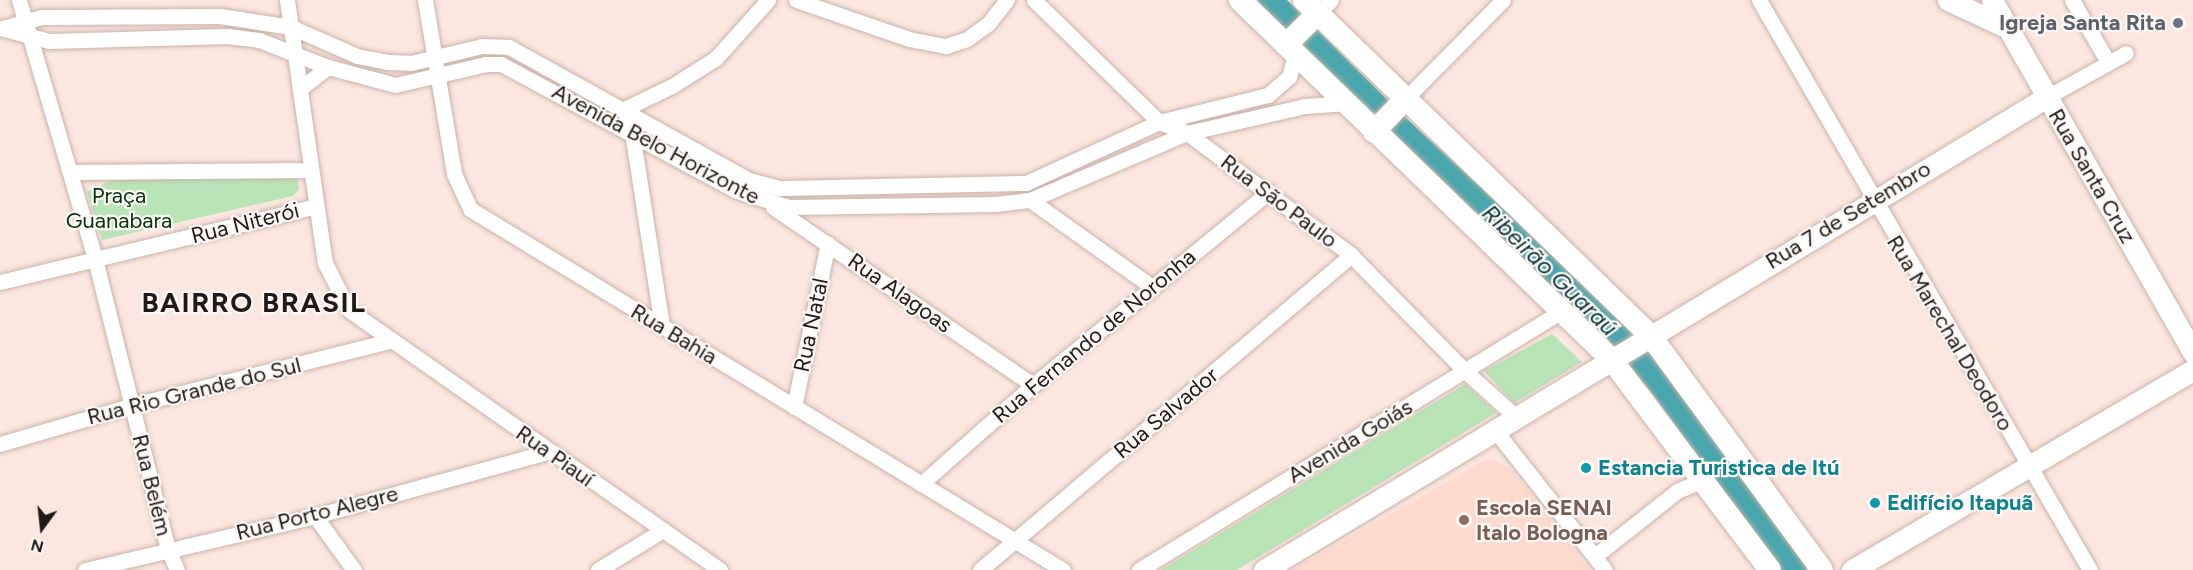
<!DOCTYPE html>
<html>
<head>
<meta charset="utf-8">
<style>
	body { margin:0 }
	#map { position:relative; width:2193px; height:570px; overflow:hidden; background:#fbe7df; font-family:Figtree,sans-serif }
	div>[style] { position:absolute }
	.built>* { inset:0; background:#fcdacd }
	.green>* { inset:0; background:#b9e4b7 }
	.river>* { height:24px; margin:-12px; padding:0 12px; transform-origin:12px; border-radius:12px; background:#49a6ac }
	.roads { filter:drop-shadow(0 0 2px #cbb2a9) drop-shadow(0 0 2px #cbb2a9) }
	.street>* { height:15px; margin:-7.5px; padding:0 7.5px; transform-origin:7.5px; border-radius:7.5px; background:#fff }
	.secondary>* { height:21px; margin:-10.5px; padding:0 10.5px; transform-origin:10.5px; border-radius:10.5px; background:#fff }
	.primary>* { height:22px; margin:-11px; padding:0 11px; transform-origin:11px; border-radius:11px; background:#fff }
	.dots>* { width:16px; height:16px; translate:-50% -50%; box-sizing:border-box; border:3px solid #fdf8f6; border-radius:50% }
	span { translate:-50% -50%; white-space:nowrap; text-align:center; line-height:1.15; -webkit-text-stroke:4.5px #fdf8f6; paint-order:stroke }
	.worship-label { font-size:22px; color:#5b616d; font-weight:700 }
	.right { translate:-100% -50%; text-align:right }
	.street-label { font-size:22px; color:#221916 }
	.park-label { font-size:22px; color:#003605 }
	.culture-label { font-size:22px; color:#0d838f; font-weight:700 }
	.left { translate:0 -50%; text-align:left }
	.education-label { font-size:22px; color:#785e54; font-weight:700 }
	.water-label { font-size:24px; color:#0b383b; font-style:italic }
	.district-label { font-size:28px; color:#221916; font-weight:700; letter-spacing:1.5px }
	.north { position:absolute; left:12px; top:498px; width:60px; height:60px; -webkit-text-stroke:4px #fdf8f6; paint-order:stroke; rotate:195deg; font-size:16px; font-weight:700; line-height:24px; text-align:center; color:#221916 }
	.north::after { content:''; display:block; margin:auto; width:21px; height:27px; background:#221916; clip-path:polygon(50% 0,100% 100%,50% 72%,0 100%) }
</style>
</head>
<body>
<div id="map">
	<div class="built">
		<div style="clip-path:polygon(1485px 460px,1495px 460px,1512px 470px,1590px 570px,1292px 570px)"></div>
	</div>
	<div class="green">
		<div style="clip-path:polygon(289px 177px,298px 180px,299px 189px,293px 196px,102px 240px,87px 192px,112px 180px)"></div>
		<div style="clip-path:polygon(1552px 334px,1582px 362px,1514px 403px,1484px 371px)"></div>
		<div style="clip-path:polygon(1465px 384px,1496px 413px,1237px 570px,1161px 570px)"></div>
	</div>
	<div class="river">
		<div style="left:1270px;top:0;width:175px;rotate:44.8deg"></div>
		<div style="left:1394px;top:123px;width:301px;rotate:43deg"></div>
		<div style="left:1614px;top:328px;width:74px;rotate:50.5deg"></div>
		<div style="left:1661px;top:385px;width:228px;rotate:54.1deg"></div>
	</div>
	<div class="roads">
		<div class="street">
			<div style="left:19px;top:0;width:270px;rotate:73.6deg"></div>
			<div style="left:95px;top:259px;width:299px;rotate:75.9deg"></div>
			<div style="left:168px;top:549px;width:23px;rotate:67deg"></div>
			<div style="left:287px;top:0;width:266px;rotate:81.8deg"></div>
			<div style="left:325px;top:263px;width:53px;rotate:62.9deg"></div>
			<div style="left:349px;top:310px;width:453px;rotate:35deg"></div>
			<div style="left:425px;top:0;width:176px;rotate:80.5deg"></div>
			<div style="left:454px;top:174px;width:38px;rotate:65deg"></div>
			<div style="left:470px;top:209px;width:694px;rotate:31.33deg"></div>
			<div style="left:796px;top:0;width:120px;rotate:19deg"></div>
			<div style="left:909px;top:39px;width:38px;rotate:11deg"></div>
			<div style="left:946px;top:46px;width:22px;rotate:-18deg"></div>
			<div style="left:967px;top:39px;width:26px;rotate:-36deg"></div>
			<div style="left:988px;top:24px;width:31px;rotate:-52deg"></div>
			<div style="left:1034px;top:0;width:175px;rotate:44.3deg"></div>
			<div style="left:1159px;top:122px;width:30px;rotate:21deg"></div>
			<div style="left:1187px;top:133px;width:204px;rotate:36.6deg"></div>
			<div style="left:1351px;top:255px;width:163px;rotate:45.5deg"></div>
			<div style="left:1465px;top:371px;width:67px;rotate:42deg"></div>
			<div style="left:1759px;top:0;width:659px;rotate:59.86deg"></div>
			<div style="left:2072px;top:0;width:72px;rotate:59.9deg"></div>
			<div style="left:1318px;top:13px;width:18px;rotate:-45deg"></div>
			<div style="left:0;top:28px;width:51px;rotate:14.9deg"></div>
			<div style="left:49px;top:41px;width:178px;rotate:-1.6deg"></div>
			<div style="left:227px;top:36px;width:32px;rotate:7deg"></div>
			<div style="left:259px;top:40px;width:74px;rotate:21.4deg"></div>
			<div style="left:328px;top:67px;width:69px;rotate:15deg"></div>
			<div style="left:395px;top:85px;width:93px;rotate:-13deg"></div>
			<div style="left:486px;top:64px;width:15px"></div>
			<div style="left:501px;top:64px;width:268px;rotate:28.3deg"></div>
			<div style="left:737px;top:191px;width:54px;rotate:17.1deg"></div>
			<div style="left:789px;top:207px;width:207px;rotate:-0.8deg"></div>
			<div style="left:996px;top:204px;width:34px;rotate:-7deg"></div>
			<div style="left:1030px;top:200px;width:171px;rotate:-23.1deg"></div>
			<div style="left:1187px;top:133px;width:121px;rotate:-12.9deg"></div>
			<div style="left:1305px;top:106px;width:39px;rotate:-4deg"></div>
			<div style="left:3px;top:28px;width:40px;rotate:-16deg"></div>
			<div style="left:41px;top:17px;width:179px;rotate:-0.3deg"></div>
			<div style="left:220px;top:16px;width:72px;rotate:8.8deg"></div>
			<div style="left:291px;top:27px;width:72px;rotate:23.7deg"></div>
			<div style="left:357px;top:56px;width:31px;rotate:11deg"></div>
			<div style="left:387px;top:62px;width:24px;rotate:2deg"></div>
			<div style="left:411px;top:63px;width:73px;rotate:-13.5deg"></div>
			<div style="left:482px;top:46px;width:27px;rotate:2deg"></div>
			<div style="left:509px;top:47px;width:274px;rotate:29deg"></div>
			<div style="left:749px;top:180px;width:31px;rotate:15deg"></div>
			<div style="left:779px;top:188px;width:247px;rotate:-1.2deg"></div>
			<div style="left:1026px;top:183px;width:146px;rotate:-24.6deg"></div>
			<div style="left:1159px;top:122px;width:112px;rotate:-13.9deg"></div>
			<div style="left:1268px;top:95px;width:28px;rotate:-41deg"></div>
			<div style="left:1289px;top:77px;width:24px;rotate:-75deg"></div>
			<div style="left:301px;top:88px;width:34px;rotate:-38deg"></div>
			<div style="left:2047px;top:97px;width:90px;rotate:-29.1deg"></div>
			<div style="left:1406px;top:98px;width:138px;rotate:-45.3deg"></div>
			<div style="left:70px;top:172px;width:239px;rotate:-0.5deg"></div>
			<div style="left:1030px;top:200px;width:150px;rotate:35.5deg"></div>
			<div style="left:773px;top:207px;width:315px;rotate:34.4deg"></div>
			<div style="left:0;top:282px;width:325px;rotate:-13.5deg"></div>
			<div style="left:662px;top:326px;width:195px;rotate:-98.8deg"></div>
			<div style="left:632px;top:133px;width:25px;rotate:-108deg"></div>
			<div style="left:624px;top:109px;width:53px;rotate:-25.6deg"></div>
			<div style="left:672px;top:86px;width:52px;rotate:-32.5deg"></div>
			<div style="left:716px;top:58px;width:78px;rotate:-48.1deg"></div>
			<div style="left:794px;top:407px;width:167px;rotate:-78.3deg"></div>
			<div style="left:1494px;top:429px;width:179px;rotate:51.8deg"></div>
			<div style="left:0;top:444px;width:139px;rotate:-16.3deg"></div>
			<div style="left:133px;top:405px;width:265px;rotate:-14deg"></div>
			<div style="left:921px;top:484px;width:149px;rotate:-41.5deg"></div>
			<div style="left:1033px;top:385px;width:305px;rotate:-39.3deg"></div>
			<div style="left:315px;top:516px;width:67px;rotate:54.2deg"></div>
			<div style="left:1595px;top:556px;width:105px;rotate:-38.4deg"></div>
			<div style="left:1677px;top:491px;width:28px;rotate:-23deg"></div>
			<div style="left:85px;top:570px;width:236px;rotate:-13.2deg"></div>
			<div style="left:315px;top:516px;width:242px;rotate:-15.4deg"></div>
			<div style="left:598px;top:570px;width:76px;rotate:-31.6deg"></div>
			<div style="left:980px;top:570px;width:487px;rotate:-40.3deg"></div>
			<div style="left:1139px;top:570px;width:495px;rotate:-31.5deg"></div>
		</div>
		<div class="secondary">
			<div style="left:1948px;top:0;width:66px;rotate:25deg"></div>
			<div style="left:1992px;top:0;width:406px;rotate:60.3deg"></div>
			<div style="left:1264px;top:570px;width:915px;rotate:-31.14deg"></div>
			<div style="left:1852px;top:570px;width:395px;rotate:-30.4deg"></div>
		</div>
		<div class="primary">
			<div style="left:1240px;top:0;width:516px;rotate:44.06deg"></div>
			<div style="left:1611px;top:359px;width:264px;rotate:53deg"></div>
			<div style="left:1304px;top:0;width:482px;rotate:44.1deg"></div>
			<div style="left:1650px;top:335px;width:291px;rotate:53.8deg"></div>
			<div style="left:1286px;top:45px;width:45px;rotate:-45deg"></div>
			<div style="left:1374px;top:132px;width:47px;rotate:-46.7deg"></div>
		</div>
	</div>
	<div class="dots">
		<div style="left:2178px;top:23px;background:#6b7280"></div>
		<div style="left:1586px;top:468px;background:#0f9aa8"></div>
		<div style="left:1875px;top:503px;background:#0f9aa8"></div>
		<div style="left:1464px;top:520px;background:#8d6e63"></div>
	</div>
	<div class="worship-label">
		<span class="right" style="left:2166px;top:23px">Igreja Santa Rita</span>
	</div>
	<div class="street-label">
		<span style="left:656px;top:144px;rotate:28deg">Avenida Belo Horizonte</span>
		<span style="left:2092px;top:176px;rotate:60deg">Rua Santa Cruz</span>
		<span style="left:1279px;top:201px;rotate:37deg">Rua São Paulo</span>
		<span style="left:1848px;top:215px;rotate:-31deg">Rua 7 de Setembro</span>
		<span style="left:245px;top:223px;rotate:-14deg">Rua Niterói</span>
		<span style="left:900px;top:293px;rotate:35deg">Rua Alagoas</span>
		<span style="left:811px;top:325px;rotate:-78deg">Rua Natal</span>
		<span style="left:1950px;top:333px;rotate:59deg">Rua Marechal Deodoro</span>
		<span style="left:674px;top:334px;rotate:31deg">Rua Bahia</span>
		<span style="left:1094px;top:336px;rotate:-40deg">Rua Fernando de Noronha</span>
		<span style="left:194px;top:391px;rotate:-14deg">Rua Rio Grande do Sul</span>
		<span style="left:1166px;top:413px;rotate:-40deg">Rua Salvador</span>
		<span style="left:1350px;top:441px;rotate:-31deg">Avenida Goiás</span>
		<span style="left:555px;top:456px;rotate:35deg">Rua Piauí</span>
		<span style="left:152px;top:485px;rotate:76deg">Rua Belém</span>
		<span style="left:317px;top:513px;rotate:-14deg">Rua Porto Alegre</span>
	</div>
	<div class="park-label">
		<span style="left:119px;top:208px">Praça<br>Guanabara</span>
	</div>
	<div class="culture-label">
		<span class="left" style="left:1598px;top:468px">Estancia Turistica de Itú</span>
		<span class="left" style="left:1887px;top:503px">Edifício Itapuã</span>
	</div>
	<div class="education-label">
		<span class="left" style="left:1476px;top:520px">Escola SENAI<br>Italo Bologna</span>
	</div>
	<div class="water-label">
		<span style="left:1550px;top:270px;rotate:44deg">Ribeirão Guaraú</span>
	</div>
	<div class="district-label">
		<span style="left:254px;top:302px">BAIRRO BRASIL</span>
	</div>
	<div class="north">N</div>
</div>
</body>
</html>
